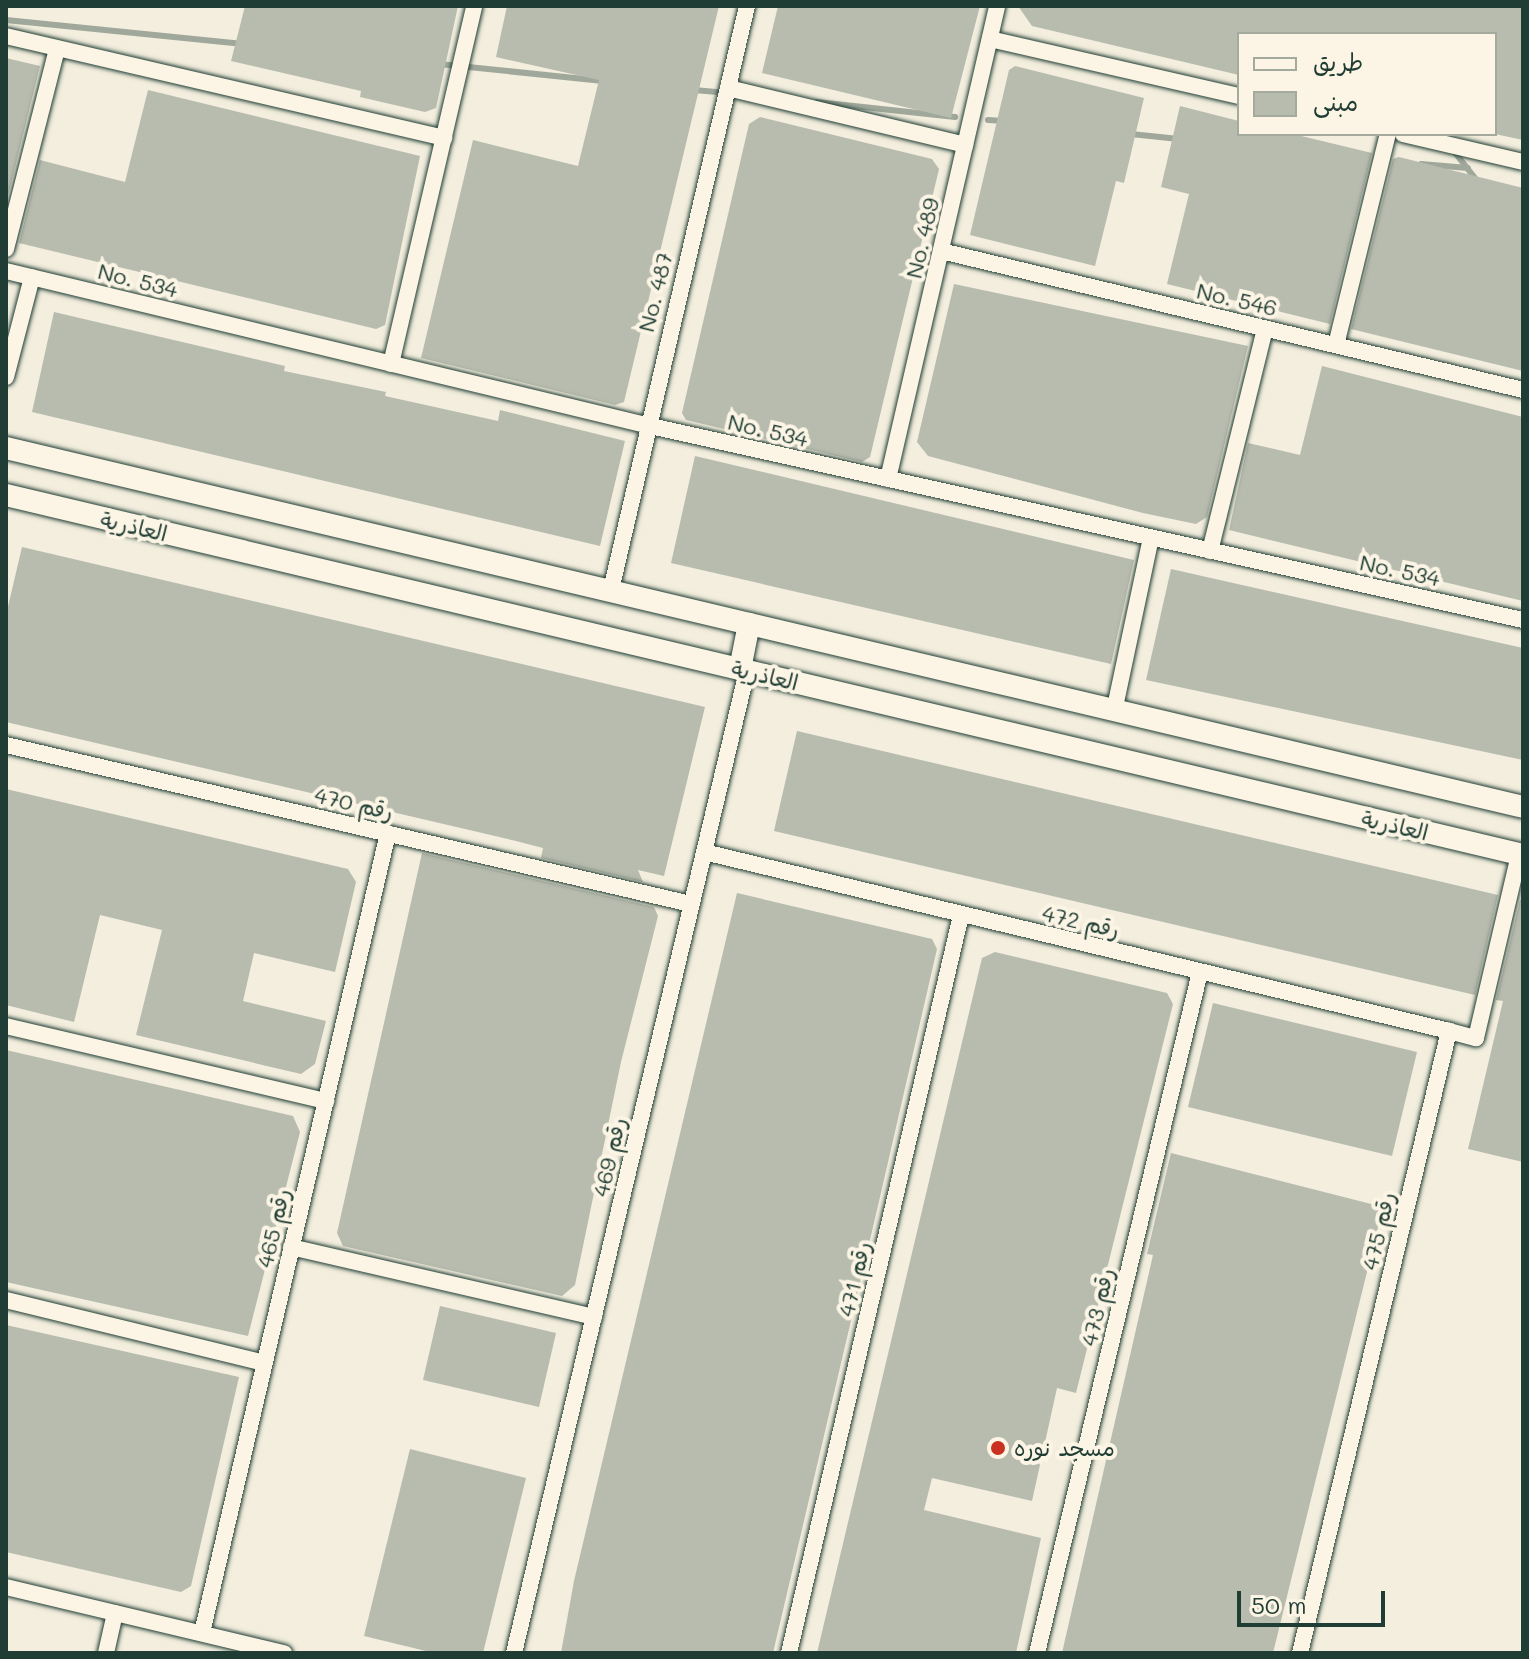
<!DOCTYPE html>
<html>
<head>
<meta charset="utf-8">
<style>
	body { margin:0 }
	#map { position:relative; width:1529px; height:1659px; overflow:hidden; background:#f3eede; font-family:Mali,"Playpen Sans Arabic",sans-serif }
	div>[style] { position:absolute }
	.stream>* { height:6px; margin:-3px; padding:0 3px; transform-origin:3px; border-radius:3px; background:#a0a89b }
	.building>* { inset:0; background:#b8bcae }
	.roads { filter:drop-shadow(0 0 2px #1f3d34) drop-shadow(0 0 2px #1f3d34) }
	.street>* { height:16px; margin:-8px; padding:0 8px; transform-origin:8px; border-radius:8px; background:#fcf5e5 }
	.secondary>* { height:22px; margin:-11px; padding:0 11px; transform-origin:11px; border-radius:11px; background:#fcf5e5 }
	.dots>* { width:22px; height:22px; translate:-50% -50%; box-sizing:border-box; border:4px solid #fcf5e5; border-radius:50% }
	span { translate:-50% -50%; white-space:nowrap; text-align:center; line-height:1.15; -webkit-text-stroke:8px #fcf5e5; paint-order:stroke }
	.street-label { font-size:22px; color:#1f3d34 }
	.poi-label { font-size:22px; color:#1f3d34 }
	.left { translate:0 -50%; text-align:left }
	.frame { position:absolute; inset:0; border:8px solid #1f3d34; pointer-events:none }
	.legend { position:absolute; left:1237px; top:32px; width:260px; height:104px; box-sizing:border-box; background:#fcf5e5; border:2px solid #a4ab9e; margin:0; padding:10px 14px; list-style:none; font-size:24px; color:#1f3d34 }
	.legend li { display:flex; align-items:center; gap:16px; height:40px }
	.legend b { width:40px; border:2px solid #a4ab9e }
	.scale { position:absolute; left:1237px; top:1591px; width:148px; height:36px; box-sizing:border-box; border:4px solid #1f3d34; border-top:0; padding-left:10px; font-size:24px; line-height:28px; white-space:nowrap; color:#1f3d34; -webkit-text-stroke:6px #fcf5e5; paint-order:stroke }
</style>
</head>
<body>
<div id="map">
	<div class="stream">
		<div style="left:6px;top:20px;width:236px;rotate:5.8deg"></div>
		<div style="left:439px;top:64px;width:165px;rotate:5.9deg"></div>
		<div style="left:694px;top:90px;width:33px;rotate:5deg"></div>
		<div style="left:817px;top:102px;width:139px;rotate:6.2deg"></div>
		<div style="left:988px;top:120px;width:16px;rotate:4deg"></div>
		<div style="left:1131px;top:134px;width:48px;rotate:5.9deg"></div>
		<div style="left:1453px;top:150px;width:41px;rotate:52deg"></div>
		<div style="left:1421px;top:164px;width:47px;rotate:4.9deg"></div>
	</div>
	<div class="building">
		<div style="clip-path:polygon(245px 6px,458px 6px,436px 108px,425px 112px,360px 97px,361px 91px,231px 61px)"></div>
		<div style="clip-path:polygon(507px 6px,719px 6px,624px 402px,615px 405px,421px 358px,473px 140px,578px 166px,599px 80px,496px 57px)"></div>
		<div style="clip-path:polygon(778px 6px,980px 6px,951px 118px,762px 73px)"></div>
		<div style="clip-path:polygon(1018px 6px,1523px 6px,1523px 140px,1495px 134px,1495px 34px,1239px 34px,1239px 75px,1032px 26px)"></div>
		<div style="clip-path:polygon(6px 58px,40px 66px,6px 204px)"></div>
		<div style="clip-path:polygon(1015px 66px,1144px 98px,1124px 183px,1116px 181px,1095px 266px,970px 235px,1009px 70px)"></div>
		<div style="clip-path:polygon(148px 90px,420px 156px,385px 325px,376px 329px,19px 243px,40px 160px,125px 182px)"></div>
		<div style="clip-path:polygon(1180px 106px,1239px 121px,1239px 134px,1293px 134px,1372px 153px,1330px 324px,1167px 284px,1189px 194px,1161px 187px)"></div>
		<div style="clip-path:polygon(760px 117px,932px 159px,939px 169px,870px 457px,862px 462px,686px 420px,682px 413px,749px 124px)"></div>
		<div style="clip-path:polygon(1399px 157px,1523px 188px,1523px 371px,1351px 329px,1393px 159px)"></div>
		<div style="clip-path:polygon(954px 284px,1248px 346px,1207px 517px,1196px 524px,1143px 513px,928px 456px,917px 442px)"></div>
		<div style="clip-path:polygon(54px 312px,285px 366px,284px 371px,386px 392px,385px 396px,498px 421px,500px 410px,625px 441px,600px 546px,32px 412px)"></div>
		<div style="clip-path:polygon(1322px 366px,1523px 417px,1523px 601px,1229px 530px,1248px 443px,1300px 455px)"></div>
		<div style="clip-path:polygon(695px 456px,1134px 560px,1111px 664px,671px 563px)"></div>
		<div style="clip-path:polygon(22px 547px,705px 707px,664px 876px,638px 870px,643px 882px,541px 858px,543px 848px,516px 841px,6px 722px,6px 615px)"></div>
		<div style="clip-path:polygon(1171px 569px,1523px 648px,1523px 760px,1146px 680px)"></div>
		<div style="clip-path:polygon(797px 731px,1498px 895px,1475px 995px,774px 831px)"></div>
		<div style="clip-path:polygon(6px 789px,348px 869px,356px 882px,335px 972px,254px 953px,243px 1001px,326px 1021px,315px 1064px,301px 1074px,136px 1035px,162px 930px,100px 915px,74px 1022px,6px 1005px)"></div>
		<div style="clip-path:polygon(422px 853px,654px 907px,658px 916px,621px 1062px,575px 1285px,562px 1296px,343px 1246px,337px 1233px)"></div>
		<div style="clip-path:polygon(737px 893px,932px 939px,937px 949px,880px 1197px,773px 1653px,561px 1653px,574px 1581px)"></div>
		<div style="clip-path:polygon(1520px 900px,1523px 900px,1523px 1162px,1468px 1149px,1503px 1001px,1496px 1000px)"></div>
		<div style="clip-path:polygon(995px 952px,1167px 993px,1173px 1004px,1076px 1393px,1057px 1388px,1032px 1501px,932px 1478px,924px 1510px,1041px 1538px,1016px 1653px,817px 1653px,982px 958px)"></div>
		<div style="clip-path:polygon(1213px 1003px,1417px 1052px,1392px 1156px,1188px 1107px)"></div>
		<div style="clip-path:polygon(6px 1050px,293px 1116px,300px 1132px,248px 1336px,6px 1282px)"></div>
		<div style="clip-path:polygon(1171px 1153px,1383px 1207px,1273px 1653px,1062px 1653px,1153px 1255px,1147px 1254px)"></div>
		<div style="clip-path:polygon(440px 1306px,556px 1333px,539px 1407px,423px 1380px)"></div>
		<div style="clip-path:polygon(6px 1325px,239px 1377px,191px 1586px,181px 1592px,6px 1552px)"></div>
		<div style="clip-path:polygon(410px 1449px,526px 1478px,483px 1653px,434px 1653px,364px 1636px)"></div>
	</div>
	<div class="roads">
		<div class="street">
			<div style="left:6px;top:36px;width:450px;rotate:13.1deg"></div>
			<div style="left:990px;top:39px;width:255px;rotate:12.9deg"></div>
			<div style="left:728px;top:88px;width:244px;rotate:13.5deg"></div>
			<div style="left:1403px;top:134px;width:123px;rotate:13.1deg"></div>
			<div style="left:6px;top:249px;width:206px;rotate:-75.7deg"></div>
			<div style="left:941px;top:251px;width:598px;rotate:13.43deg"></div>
			<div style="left:6px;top:271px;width:658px;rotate:13.53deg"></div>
			<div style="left:646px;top:425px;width:898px;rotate:12.54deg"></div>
			<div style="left:1336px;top:345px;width:217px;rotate:-76.2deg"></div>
			<div style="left:391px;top:364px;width:367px;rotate:-76.9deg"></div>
			<div style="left:6px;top:377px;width:103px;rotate:-75.4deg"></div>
			<div style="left:888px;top:479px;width:485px;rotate:-77deg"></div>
			<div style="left:1210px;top:551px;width:229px;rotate:-76.1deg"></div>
			<div style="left:611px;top:590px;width:600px;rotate:-76.89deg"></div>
			<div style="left:1115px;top:707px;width:173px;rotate:-78deg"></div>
			<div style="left:6px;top:745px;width:703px;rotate:13.07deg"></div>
			<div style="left:704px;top:852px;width:766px;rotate:13.51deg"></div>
			<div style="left:6px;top:1026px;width:329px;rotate:13.2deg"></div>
			<div style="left:291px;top:1247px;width:311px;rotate:13deg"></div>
			<div style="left:6px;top:1300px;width:266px;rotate:13.7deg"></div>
			<div style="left:6px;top:1587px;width:286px;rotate:13.4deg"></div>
			<div style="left:202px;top:1633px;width:821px;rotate:-76.91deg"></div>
			<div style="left:106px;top:1653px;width:41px;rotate:-77.3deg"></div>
			<div style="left:514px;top:1653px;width:1009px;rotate:-76.65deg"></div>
			<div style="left:789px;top:1653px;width:758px;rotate:-76.88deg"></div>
			<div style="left:1037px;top:1653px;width:700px;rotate:-76.54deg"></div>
			<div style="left:1300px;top:1653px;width:640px;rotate:-76.53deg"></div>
			<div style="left:1449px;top:1031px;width:28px;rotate:15deg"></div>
			<div style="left:1476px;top:1038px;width:189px;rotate:-76.8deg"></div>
		</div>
		<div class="secondary">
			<div style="left:6px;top:448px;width:1559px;rotate:13.31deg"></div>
			<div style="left:6px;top:495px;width:1559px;rotate:13.35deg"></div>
			<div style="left:740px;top:669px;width:46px;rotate:-78.7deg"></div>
		</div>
	</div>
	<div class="dots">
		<div style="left:998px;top:1448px;background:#c8321e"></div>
	</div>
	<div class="street-label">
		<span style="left:922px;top:238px;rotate:-77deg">No. 489</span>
		<span style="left:138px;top:280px;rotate:14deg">No. 534</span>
		<span style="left:655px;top:292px;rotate:-76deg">No. 487</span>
		<span style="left:1237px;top:299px;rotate:13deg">No. 546</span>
		<span style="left:768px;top:430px;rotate:13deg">No. 534</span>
		<span style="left:134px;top:526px;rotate:13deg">العاذرية</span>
		<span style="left:1400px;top:570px;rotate:12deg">No. 534</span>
		<span style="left:765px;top:675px;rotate:13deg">العاذرية</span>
		<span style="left:354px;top:803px;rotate:13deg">رقم 470</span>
		<span style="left:1395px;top:825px;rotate:13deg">العاذرية</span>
		<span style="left:1081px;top:921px;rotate:13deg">رقم 472</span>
		<span style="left:609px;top:1157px;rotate:-77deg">رقم 469</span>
		<span style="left:273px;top:1228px;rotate:-77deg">رقم 465</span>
		<span style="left:1378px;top:1231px;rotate:-77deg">رقم 475</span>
		<span style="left:854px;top:1279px;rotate:-77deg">رقم 471</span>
		<span style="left:1097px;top:1307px;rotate:-77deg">رقم 473</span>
	</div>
	<div class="poi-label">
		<span class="left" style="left:1014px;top:1448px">مسجد نوره</span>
	</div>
	<div class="frame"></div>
	<ul class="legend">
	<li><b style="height:10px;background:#fcf5e5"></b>طريق</li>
	<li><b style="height:22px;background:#b8bcae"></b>مبنى</li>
	</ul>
	<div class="scale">50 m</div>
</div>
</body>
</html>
